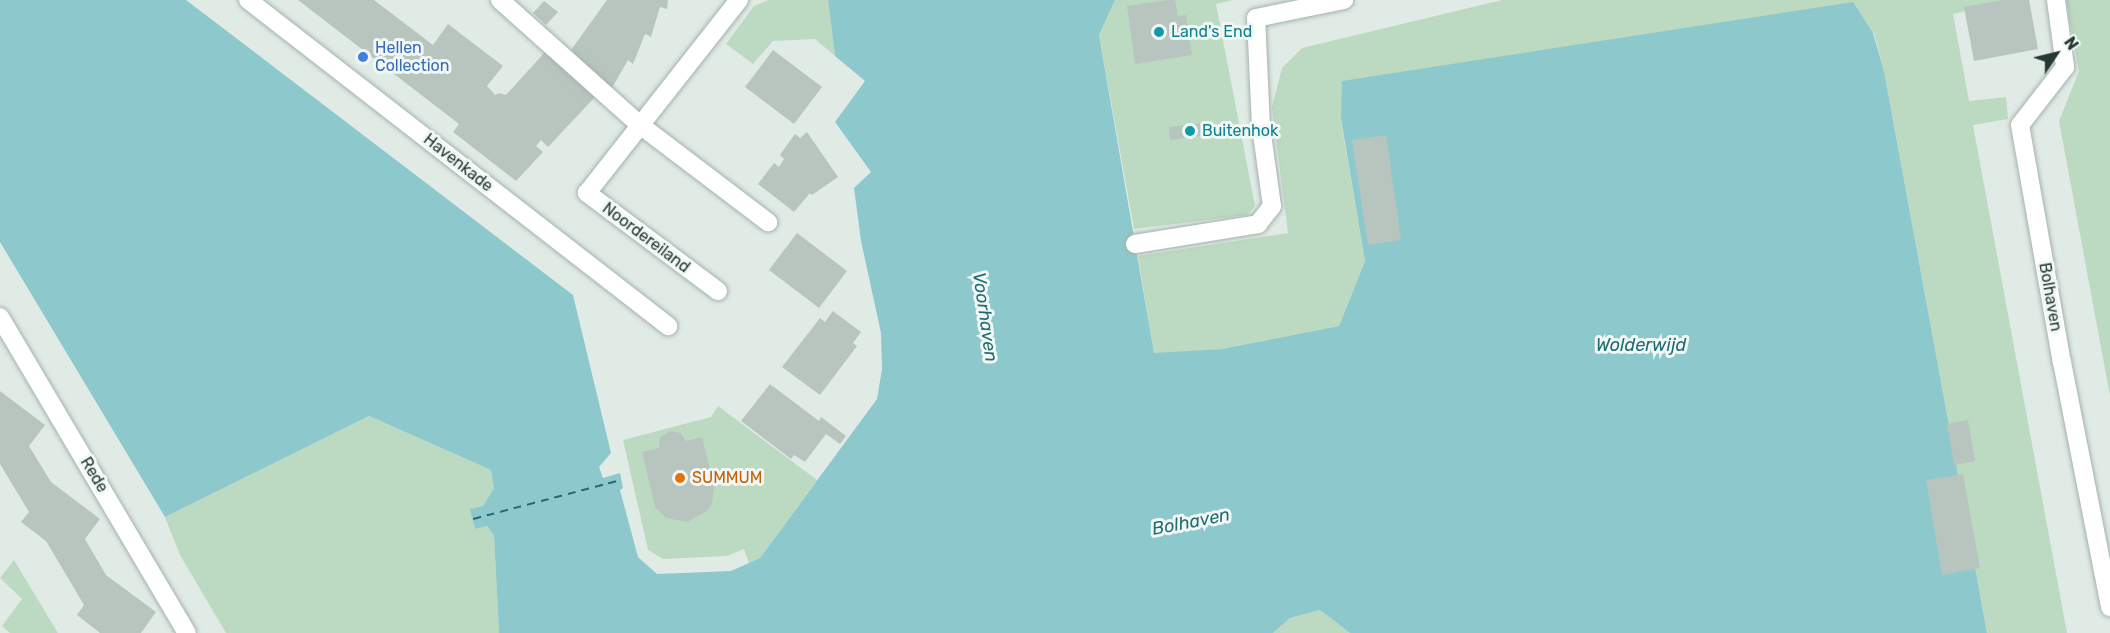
<!DOCTYPE html>
<html>
<head>
<meta charset="utf-8">
<style>
	body { margin:0 }
	#map { position:relative; width:2110px; height:633px; overflow:hidden; background:#e1ebe6; font-family:Rubik,sans-serif }
	div>[style] { position:absolute }
	.green>* { inset:0; background:#bbdac1 }
	.water>* { inset:0; background:#8dc9cc }
	.ferry>* { height:1.5px; margin-top:-0.75px; transform-origin:0; background:repeating-linear-gradient(90deg,#216c72 0 8px,transparent 0 14px) }
	.building>* { inset:0; background:#b7c5be }
	.roads { filter:drop-shadow(0 0 2px #a4b2ac) drop-shadow(0 0 2px #a4b2ac) }
	.lane>* { height:18px; margin:-9px; padding:0 9px; transform-origin:9px; border-radius:9px; background:#fff }
	.street>* { height:18px; margin:-9px; padding:0 9px; transform-origin:9px; border-radius:9px; background:#fff }
	.dots>* { width:16px; height:16px; translate:-50% -50%; box-sizing:border-box; border:3px solid #f1f7f4; border-radius:50% }
	span { translate:-50% -50%; white-space:nowrap; text-align:center; line-height:1.15; -webkit-text-stroke:6px #f1f7f4; paint-order:stroke }
	.culture-label { font-size:16px; color:#0d838f }
	.left { translate:0 -50%; text-align:left }
	.shop-label { font-size:16px; color:#366cbe }
	.street-label { font-size:16px; color:#233a32 }
	.food-label { font-size:16px; color:#c56008 }
	.water-label { font-size:18px; color:#216c72; font-style:italic }
	.north { position:absolute; left:2026px; top:24px; width:60px; height:60px; -webkit-text-stroke:4px #f1f7f4; paint-order:stroke; rotate:55deg; font-size:16px; font-weight:700; line-height:24px; text-align:center; color:#233a32 }
	.north::after { content:''; display:block; margin:auto; width:21px; height:27px; background:#233a32; clip-path:polygon(50% 0,100% 100%,50% 72%,0 100%) }
</style>
</head>
<body>
<div id="map">
	<div class="green">
		<div style="clip-path:polygon(769px 0,828px 0,835px 56px,815px 39px,773px 41px,753px 64px,726px 44px,754px 6px)"></div>
		<div style="clip-path:polygon(1115px 0,1233px 0,1216px 4px,1255px 206px,1247px 215px,1134px 229px,1099px 35px)"></div>
		<div style="clip-path:polygon(1502px 0,2011px 0,1953px 14px,1969px 101px,2006px 97px,2008px 119px,1973px 125px,2067px 633px,1987px 633px,1884px 71px,1874px 33px,1343px 81px,1341px 122px,1365px 261px,1339px 326px,1222px 349px,1154px 354px,1138px 256px,1288px 233px,1272px 107px,1282px 68px,1302px 48px)"></div>
		<div style="clip-path:polygon(2066px 0,2110px 0,2110px 396px,2059px 121px,2079px 71px)"></div>
		<div style="clip-path:polygon(718px 406px,817px 480px,760px 558px,749px 563px,744px 549px,727px 556px,663px 559px,648px 550px,623px 440px,711px 417px)"></div>
		<div style="clip-path:polygon(369px 416px,491px 470px,494px 488px,483px 506px,471px 510px,475px 529px,487px 526px,494px 536px,499px 633px,226px 633px,180px 555px,165px 517px)"></div>
		<div style="clip-path:polygon(14px 560px,58px 633px,10px 633px,2px 626px,22px 599px,0 578px)"></div>
		<div style="clip-path:polygon(1320px 610px,1350px 633px,1273px 633px,1290px 618px)"></div>
	</div>
	<div class="water">
		<div style="clip-path:polygon(0 0,186px 0,573px 295px,611px 453px,599px 467px,603px 478px,620px 473px,623px 488px,620px 490px,638px 557px,657px 574px,731px 571px,760px 558px,877px 399px,882px 369px,881px 333px,861px 241px,854px 188px,871px 172px,835px 122px,865px 81px,835px 56px,828px 0,1115px 0,1099px 35px,1154px 353px,1222px 349px,1339px 326px,1365px 261px,1341px 119px,1342px 81px,1853px 2px,1873px 33px,1884px 71px,1987px 633px,1350px 633px,1320px 610px,1290px 618px,1273px 633px,499px 633px,494px 536px,487px 526px,475px 529px,470px 509px,483px 506px,494px 488px,491px 470px,369px 416px,165px 517px,0 242px)"></div>
	</div>
	<div class="ferry">
		<div style="left:473px;top:519px;width:153px;rotate:-14.8deg"></div>
	</div>
	<div class="building">
		<div style="clip-path:polygon(298px 0,374px 0,433px 45px,448px 24px,503px 66px,487px 86px,495px 95px,499px 93px,506px 95px,546px 51px,595px 97px,548px 147px,541px 140px,536px 146px,543px 152px,516px 181px,453px 132px,459px 124px)"></div>
		<div style="clip-path:polygon(607px 0,668px 0,667px 9px,660px 7px,651px 37px,645px 34px,633px 64px,628px 60px,612px 88px,571px 50px)"></div>
		<div style="clip-path:polygon(1167px 0,1175px 0,1178px 16px,1186px 15px,1192px 55px,1135px 64px,1127px 6px)"></div>
		<div style="clip-path:polygon(2003px 0,2029px 0,2038px 49px,1974px 61px,1964px 7px)"></div>
		<div style="clip-path:polygon(544px 1px,558px 12px,546px 25px,533px 13px)"></div>
		<div style="clip-path:polygon(773px 50px,822px 87px,794px 124px,745px 87px)"></div>
		<div style="clip-path:polygon(1211px 122px,1212px 134px,1170px 140px,1169px 127px)"></div>
		<div style="clip-path:polygon(807px 132px,838px 177px,812px 195px,810px 193px,794px 212px,758px 184px,774px 163px,779px 167px,784px 159px,780px 155px,795px 134px,800px 138px)"></div>
		<div style="clip-path:polygon(1386px 135px,1401px 240px,1368px 245px,1352px 140px)"></div>
		<div style="clip-path:polygon(797px 233px,847px 271px,819px 308px,769px 270px)"></div>
		<div style="clip-path:polygon(833px 311px,861px 332px,853px 343px,857px 346px,820px 395px,782px 367px,820px 318px,825px 322px)"></div>
		<div style="clip-path:polygon(770px 384px,819px 421px,821px 417px,846px 436px,840px 444px,826px 434px,805px 462px,794px 455px,791px 459px,741px 421px)"></div>
		<div style="clip-path:polygon(0 391px,45px 425px,29px 446px,51px 482px,100px 519px,85px 539px,106px 575px,156px 612px,141px 633px,100px 633px,77px 615px,84px 605px,46px 541px,21px 522px,29px 512px,0 464px)"></div>
		<div style="clip-path:polygon(1968px 420px,1975px 461px,1954px 465px,1947px 424px)"></div>
		<div style="clip-path:polygon(670px 431px,681px 433px,686px 441px,702px 437px,714px 487px,712px 503px,708px 510px,688px 522px,666px 518px,655px 507px,642px 452px,659px 448px,660px 437px)"></div>
		<div style="clip-path:polygon(1963px 474px,1980px 568px,1942px 575px,1926px 480px)"></div>
	</div>
	<div class="roads">
		<div class="lane">
			<div style="left:1135px;top:244px;width:125px;rotate:-9.2deg"></div>
			<div style="left:1258px;top:224px;width:23px;rotate:-52deg"></div>
			<div style="left:1272px;top:206px;width:80px;rotate:-97.9deg"></div>
		</div>
		<div class="street">
			<div style="left:248px;top:0;width:532px;rotate:37.82deg"></div>
			<div style="left:500px;top:0;width:188px;rotate:41.8deg"></div>
			<div style="left:640px;top:125px;width:161px;rotate:37.2deg"></div>
			<div style="left:2056px;top:0;width:68px;rotate:82.3deg"></div>
			<div style="left:2065px;top:67px;width:73px;rotate:127.8deg"></div>
			<div style="left:2020px;top:125px;width:241px;rotate:80deg"></div>
			<div style="left:2062px;top:362px;width:250px;rotate:78.9deg"></div>
			<div style="left:1261px;top:127px;width:109px;rotate:-92.6deg"></div>
			<div style="left:1256px;top:18px;width:90px;rotate:-11.6deg"></div>
			<div style="left:718px;top:291px;width:164px;rotate:-143.2deg"></div>
			<div style="left:587px;top:193px;width:246px;rotate:-51.8deg"></div>
			<div style="left:0;top:317px;width:367px;rotate:59.4deg"></div>
		</div>
	</div>
	<div class="dots">
		<div style="left:1159px;top:32px;background:#0f9aa8"></div>
		<div style="left:363px;top:57px;background:#3f7fe0"></div>
		<div style="left:1190px;top:131px;background:#0f9aa8"></div>
		<div style="left:680px;top:478px;background:#e8710a"></div>
	</div>
	<div class="culture-label">
		<span class="left" style="left:1171px;top:32px">Land's End</span>
		<span class="left" style="left:1202px;top:131px">Buitenhok</span>
	</div>
	<div class="shop-label">
		<span class="left" style="left:375px;top:57px">Hellen<br>Collection</span>
	</div>
	<div class="street-label">
		<span style="left:458px;top:163px;rotate:38deg">Havenkade</span>
		<span style="left:646px;top:238px;rotate:37deg">Noordereiland</span>
		<span style="left:2050px;top:297px;rotate:80deg">Bolhaven</span>
		<span style="left:94px;top:475px;rotate:59deg">Rede</span>
	</div>
	<div class="food-label">
		<span class="left" style="left:692px;top:478px">SUMMUM</span>
	</div>
	<div class="water-label">
		<span style="left:985px;top:317px;rotate:82deg">Voorhaven</span>
		<span style="left:1641px;top:345px">Wolderwijd</span>
		<span style="left:1191px;top:522px;rotate:-11deg">Bolhaven</span>
	</div>
	<div class="north">N</div>
</div>
</body>
</html>
